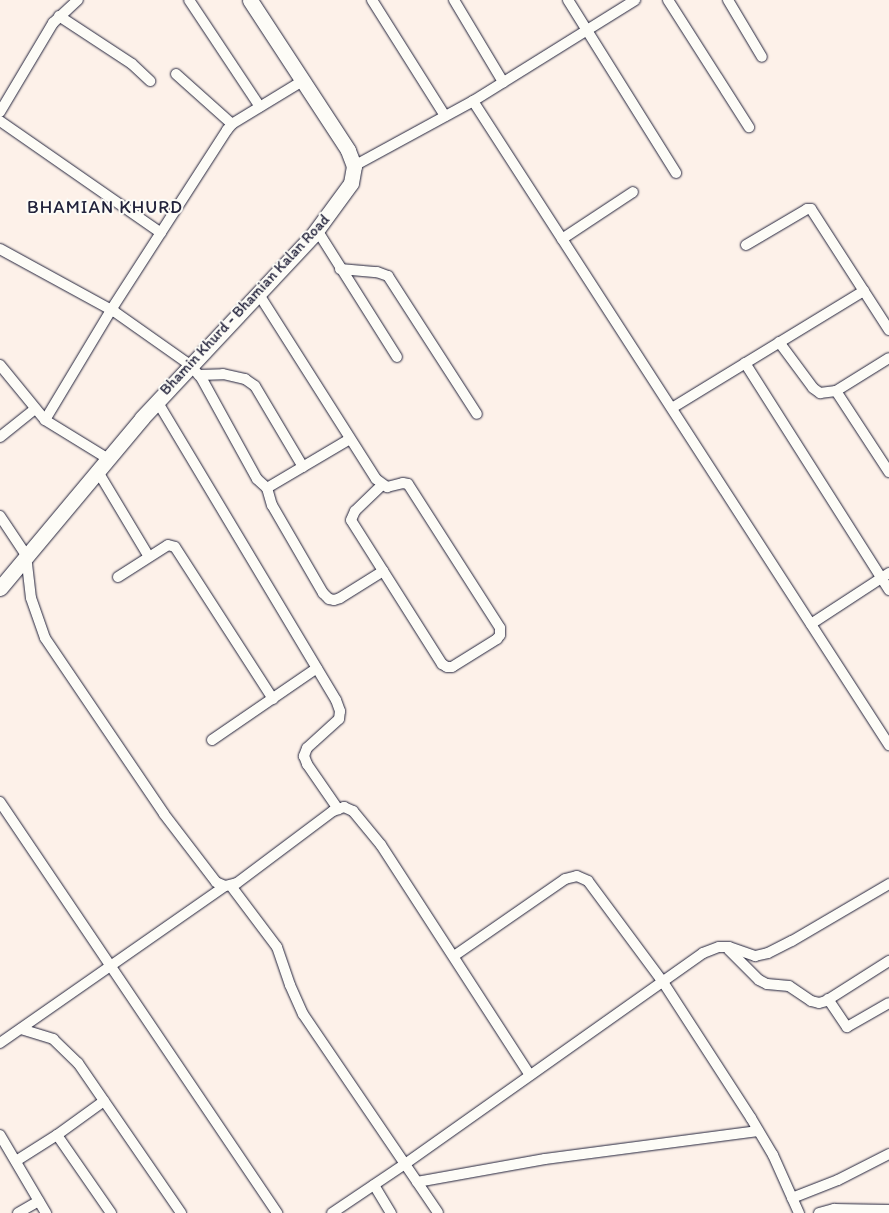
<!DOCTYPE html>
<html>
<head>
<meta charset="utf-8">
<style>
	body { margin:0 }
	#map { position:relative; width:889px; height:1213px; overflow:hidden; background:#fdf1e9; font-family:Itim,sans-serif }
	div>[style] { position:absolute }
	.roads { filter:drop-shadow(0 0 1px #22223b) drop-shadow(0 0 1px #22223b) }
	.street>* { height:10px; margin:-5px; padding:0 5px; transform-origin:5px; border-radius:5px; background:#fdfcf7 }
	.secondary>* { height:15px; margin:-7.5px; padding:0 7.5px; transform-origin:7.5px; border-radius:7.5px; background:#fdfcf7 }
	span { translate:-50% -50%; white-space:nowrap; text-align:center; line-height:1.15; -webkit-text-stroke:4px #fdfcf7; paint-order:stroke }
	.street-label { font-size:15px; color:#22223b }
	.quarter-label { font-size:18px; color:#22223b; letter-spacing:1px }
</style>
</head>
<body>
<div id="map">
	<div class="roads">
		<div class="street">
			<div style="left:189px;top:0;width:128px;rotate:56.4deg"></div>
			<div style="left:372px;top:0;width:137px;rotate:57.8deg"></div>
			<div style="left:454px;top:0;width:96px;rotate:59.1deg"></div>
			<div style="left:568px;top:0;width:204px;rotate:58deg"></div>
			<div style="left:668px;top:0;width:151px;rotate:57.5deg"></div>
			<div style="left:728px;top:0;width:66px;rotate:59.2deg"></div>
			<div style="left:59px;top:16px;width:87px;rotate:33.3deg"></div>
			<div style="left:132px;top:64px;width:25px;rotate:43deg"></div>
			<div style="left:176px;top:74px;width:75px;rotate:41.8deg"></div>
			<div style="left:473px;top:101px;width:767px;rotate:57.14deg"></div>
			<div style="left:0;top:112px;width:104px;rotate:-59.2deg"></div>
			<div style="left:53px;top:23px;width:34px;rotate:-43deg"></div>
			<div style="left:0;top:121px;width:196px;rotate:34.8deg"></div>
			<div style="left:354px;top:166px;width:136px;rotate:-28.6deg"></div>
			<div style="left:473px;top:101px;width:191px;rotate:-31.9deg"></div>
			<div style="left:317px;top:230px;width:150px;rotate:57.8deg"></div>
			<div style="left:562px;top:239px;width:85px;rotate:-33.5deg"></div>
			<div style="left:746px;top:245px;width:71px;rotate:-30.5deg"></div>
			<div style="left:807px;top:209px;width:4px"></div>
			<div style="left:811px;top:209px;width:144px;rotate:57.2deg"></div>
			<div style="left:0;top:249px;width:131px;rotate:28.7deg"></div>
			<div style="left:115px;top:312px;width:92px;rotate:35.2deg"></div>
			<div style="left:190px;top:365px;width:18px;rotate:49deg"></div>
			<div style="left:202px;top:379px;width:114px;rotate:61.2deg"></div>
			<div style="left:257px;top:479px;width:13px;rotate:42deg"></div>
			<div style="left:267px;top:488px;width:96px;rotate:-30.6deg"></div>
			<div style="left:340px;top:269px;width:37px;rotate:5deg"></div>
			<div style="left:377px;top:272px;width:12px;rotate:20deg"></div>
			<div style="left:388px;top:276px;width:164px;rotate:57.2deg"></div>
			<div style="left:258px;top:293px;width:220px;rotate:57.6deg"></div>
			<div style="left:376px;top:479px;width:14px;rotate:36deg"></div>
			<div style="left:387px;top:487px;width:16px;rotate:-14deg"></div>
			<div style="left:403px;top:483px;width:5px;rotate:11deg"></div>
			<div style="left:408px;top:484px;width:171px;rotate:57.4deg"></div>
			<div style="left:500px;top:628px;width:7px;rotate:90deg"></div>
			<div style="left:500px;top:635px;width:5px;rotate:127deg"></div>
			<div style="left:497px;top:639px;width:53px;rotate:148.1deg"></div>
			<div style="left:452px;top:667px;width:5px;rotate:180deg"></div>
			<div style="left:447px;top:667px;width:6px;rotate:-149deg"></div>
			<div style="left:442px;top:664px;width:170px;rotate:-122.3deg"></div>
			<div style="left:351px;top:520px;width:10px;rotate:-66deg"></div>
			<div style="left:355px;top:511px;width:37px;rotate:-44deg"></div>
			<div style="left:779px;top:342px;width:57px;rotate:53.5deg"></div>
			<div style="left:813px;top:388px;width:9px;rotate:36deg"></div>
			<div style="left:820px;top:393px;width:16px;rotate:-7deg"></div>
			<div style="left:836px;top:391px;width:62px;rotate:-31.9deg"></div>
			<div style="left:745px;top:363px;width:269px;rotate:57.6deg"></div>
			<div style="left:0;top:365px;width:71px;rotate:50.7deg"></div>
			<div style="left:45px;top:420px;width:73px;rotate:31.5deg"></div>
			<div style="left:199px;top:375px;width:24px;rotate:-2deg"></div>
			<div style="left:223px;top:374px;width:23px;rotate:13deg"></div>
			<div style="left:245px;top:379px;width:12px;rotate:35deg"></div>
			<div style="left:255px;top:386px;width:94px;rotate:59.3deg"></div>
			<div style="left:836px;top:391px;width:97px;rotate:56.8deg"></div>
			<div style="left:157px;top:401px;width:348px;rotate:59.1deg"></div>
			<div style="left:336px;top:700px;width:12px;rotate:70deg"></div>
			<div style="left:340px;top:711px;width:8px;rotate:97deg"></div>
			<div style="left:339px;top:719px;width:43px;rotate:137.8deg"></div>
			<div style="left:307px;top:748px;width:9px;rotate:111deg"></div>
			<div style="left:304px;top:756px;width:9px;rotate:69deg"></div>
			<div style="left:307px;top:764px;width:55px;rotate:55.4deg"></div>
			<div style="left:672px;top:408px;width:225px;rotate:-31.4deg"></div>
			<div style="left:45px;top:420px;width:128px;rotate:-59deg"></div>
			<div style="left:111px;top:310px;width:214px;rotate:-57.2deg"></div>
			<div style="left:227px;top:130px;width:8px;rotate:-50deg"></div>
			<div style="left:232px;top:124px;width:84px;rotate:-31.4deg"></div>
			<div style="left:0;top:437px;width:45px;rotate:-38.7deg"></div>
			<div style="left:97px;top:470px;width:101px;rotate:59.1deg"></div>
			<div style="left:267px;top:488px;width:18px;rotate:74deg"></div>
			<div style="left:272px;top:505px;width:102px;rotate:59.9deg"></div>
			<div style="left:323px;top:593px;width:8px;rotate:45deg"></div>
			<div style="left:329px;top:599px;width:5px;rotate:11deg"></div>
			<div style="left:334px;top:600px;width:6px;rotate:-18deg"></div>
			<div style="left:340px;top:598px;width:51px;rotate:-32.1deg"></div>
			<div style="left:0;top:516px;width:47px;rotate:56.3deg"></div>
			<div style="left:26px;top:555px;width:43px;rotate:83.4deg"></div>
			<div style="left:31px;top:598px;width:42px;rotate:70.7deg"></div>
			<div style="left:45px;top:638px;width:212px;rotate:55.9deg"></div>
			<div style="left:164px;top:814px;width:86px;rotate:52.6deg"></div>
			<div style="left:216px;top:882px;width:10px;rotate:24deg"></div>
			<div style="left:225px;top:886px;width:12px;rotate:-14deg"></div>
			<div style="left:237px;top:883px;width:120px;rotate:-36.9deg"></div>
			<div style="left:333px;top:811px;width:12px;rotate:-20deg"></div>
			<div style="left:344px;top:807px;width:10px;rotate:24deg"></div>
			<div style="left:353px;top:811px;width:44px;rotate:50.5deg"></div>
			<div style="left:381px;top:845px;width:274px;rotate:57.1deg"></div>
			<div style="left:118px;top:577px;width:59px;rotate:-32.6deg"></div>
			<div style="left:168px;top:545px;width:7px;rotate:16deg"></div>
			<div style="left:175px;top:547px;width:181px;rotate:57.2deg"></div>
			<div style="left:811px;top:624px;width:93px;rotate:-33.2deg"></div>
			<div style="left:212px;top:740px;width:127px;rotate:-34.4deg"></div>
			<div style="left:0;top:802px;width:496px;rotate:56deg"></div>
			<div style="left:231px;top:886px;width:76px;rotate:53deg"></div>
			<div style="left:277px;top:947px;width:40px;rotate:71.1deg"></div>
			<div style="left:290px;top:985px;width:32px;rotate:66deg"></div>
			<div style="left:303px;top:1014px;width:240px;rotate:55.8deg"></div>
			<div style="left:729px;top:950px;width:42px;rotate:45deg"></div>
			<div style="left:759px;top:980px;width:9px;rotate:27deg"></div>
			<div style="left:767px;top:984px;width:22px;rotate:5deg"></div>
			<div style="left:789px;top:986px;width:27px;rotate:34deg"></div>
			<div style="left:811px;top:1001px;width:8px;rotate:14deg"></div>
			<div style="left:819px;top:1003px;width:7px;rotate:-16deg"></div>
			<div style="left:826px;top:1001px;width:75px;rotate:-32.4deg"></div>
			<div style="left:454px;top:956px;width:135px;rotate:-34.7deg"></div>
			<div style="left:565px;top:879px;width:12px;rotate:-14deg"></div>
			<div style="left:577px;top:876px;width:12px;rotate:24deg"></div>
			<div style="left:588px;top:881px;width:126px;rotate:53.4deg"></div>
			<div style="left:663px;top:982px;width:162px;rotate:57.1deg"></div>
			<div style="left:751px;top:1118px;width:43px;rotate:59.3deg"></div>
			<div style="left:773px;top:1155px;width:64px;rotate:65.9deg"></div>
			<div style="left:828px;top:999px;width:34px;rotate:56deg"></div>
			<div style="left:847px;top:1027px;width:48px;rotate:-29.7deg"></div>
			<div style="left:21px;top:1029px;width:34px;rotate:17deg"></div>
			<div style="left:53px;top:1039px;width:35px;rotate:44deg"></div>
			<div style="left:78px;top:1063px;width:182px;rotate:55.5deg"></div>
			<div style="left:0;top:1043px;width:274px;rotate:-34.9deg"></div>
			<div style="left:0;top:1135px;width:91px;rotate:59.5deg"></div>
			<div style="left:57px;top:1135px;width:95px;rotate:55.3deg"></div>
			<div style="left:16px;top:1161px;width:49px;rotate:-32.4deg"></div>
			<div style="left:57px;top:1135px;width:58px;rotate:-35.9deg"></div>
			<div style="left:417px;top:1182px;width:130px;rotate:-10.2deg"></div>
			<div style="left:545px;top:1159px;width:215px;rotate:-7.5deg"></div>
			<div style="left:374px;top:1185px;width:33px;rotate:59deg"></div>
			<div style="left:792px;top:1198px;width:49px;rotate:-21.4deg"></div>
			<div style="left:838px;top:1180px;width:57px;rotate:-27deg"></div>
			<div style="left:18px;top:1213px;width:24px;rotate:-30deg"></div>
			<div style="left:332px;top:1213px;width:88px;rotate:-33.9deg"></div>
			<div style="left:405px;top:1164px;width:365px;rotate:-35.3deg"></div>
			<div style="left:703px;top:953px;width:17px;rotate:-21deg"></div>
			<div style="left:719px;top:947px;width:10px"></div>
			<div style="left:729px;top:947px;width:28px;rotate:19deg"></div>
			<div style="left:755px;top:956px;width:13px;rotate:-13deg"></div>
			<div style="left:768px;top:953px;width:27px;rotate:-27deg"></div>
			<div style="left:792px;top:941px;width:113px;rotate:-30.4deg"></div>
			<div style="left:819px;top:1213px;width:16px;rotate:-15deg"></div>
			<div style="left:834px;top:1209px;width:55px;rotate:1deg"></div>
		</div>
		<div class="secondary">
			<div style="left:0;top:588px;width:222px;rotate:-50.1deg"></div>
			<div style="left:142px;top:418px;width:250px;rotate:-46.9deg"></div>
			<div style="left:313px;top:235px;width:64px;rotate:-53.8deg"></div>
			<div style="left:351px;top:183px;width:17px;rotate:-80deg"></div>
			<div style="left:354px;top:166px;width:17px;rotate:-111deg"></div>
			<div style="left:348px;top:150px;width:179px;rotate:-123.2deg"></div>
		</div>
	</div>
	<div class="street-label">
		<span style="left:245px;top:305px;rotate:-47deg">Bhamin Khurd - Bhamian Kalan Road</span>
	</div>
	<div class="quarter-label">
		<span style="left:105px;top:207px">BHAMIAN KHURD</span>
	</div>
</div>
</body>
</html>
